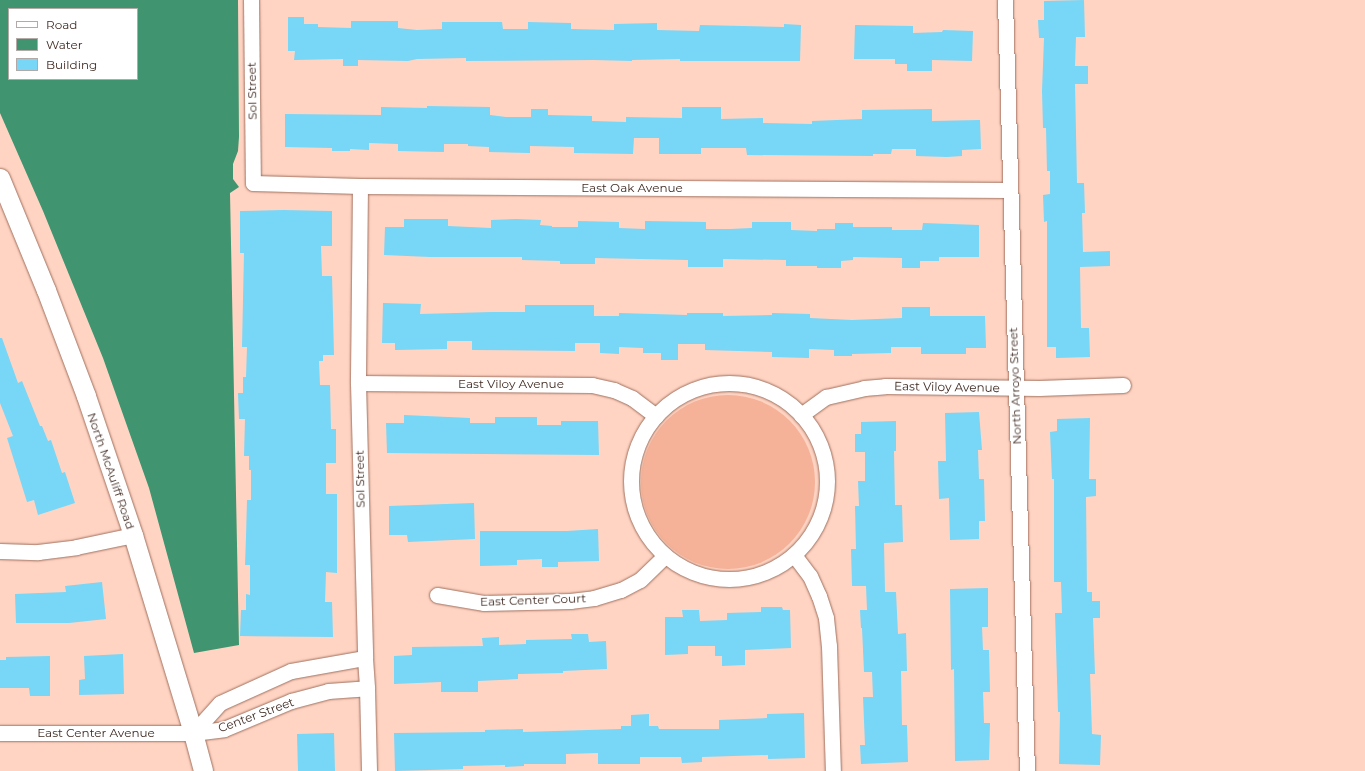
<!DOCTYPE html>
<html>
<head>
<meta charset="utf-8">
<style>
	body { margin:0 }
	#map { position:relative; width:1365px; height:771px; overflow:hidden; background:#ffd4c3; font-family:Montserrat,sans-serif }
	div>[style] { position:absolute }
	.green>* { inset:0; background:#f5b298 }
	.round { border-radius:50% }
	.water>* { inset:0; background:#40946f }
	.building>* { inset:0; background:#78d6f6 }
	.roads { filter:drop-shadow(0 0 1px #a0705e) drop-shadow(0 0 1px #a0705e) }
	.minor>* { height:15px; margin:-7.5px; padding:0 7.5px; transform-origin:7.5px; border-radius:7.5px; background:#fff }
	.minor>.ring { margin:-7.5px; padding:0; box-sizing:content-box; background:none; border:15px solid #fff; border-radius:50% }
	.tertiary>* { height:19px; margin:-9.5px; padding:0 9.5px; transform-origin:9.5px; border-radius:9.5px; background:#fff }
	span { translate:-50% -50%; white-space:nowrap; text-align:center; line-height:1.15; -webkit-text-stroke:3px #fff; paint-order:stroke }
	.street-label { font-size:12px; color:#402b23 }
	.legend { position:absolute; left:8px; top:8px; width:130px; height:72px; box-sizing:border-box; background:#fff; border:1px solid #b3aaa7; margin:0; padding:5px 7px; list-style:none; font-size:12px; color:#402b23 }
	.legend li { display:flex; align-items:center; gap:8px; height:20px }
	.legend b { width:20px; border:1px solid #b3aaa7 }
</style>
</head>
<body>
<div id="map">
	<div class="green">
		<div class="round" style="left:641px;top:395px;width:174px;height:174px"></div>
	</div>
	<div class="water">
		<div style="clip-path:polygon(evenodd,0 0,238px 0,239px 137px,238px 151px,233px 164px,233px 179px,239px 187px,230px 193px,239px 645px,194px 653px,149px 488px,103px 358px,43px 211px,0 113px,0 0,9px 9px,137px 9px,137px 79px,9px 79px,9px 9px)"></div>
	</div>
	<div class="building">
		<div style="clip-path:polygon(1084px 0,1085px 37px,1076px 37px,1075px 66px,1088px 66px,1088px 84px,1075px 84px,1077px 183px,1084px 183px,1085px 213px,1082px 213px,1083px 252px,1110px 251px,1110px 266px,1080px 267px,1081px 328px,1089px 328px,1090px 357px,1056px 358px,1056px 347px,1047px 347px,1047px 221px,1044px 222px,1043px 195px,1050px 194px,1050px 171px,1047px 171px,1046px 128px,1043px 128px,1042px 91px,1044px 38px,1039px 38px,1038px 20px,1044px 20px,1044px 1px)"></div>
		<div style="clip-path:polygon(288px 17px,304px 17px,304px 24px,318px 24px,318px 27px,351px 28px,351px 21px,398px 21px,398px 28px,417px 30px,442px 29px,442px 22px,502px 22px,503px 29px,528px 29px,528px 22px,571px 23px,571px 29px,614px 30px,614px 24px,657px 23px,657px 30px,699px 31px,700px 25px,784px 27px,784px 24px,801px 25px,800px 61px,680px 61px,680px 59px,632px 60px,632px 61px,594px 60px,466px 61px,466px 58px,417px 59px,408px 61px,358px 60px,358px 66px,343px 66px,343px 59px,294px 60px,295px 51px,288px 51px)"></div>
		<div style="clip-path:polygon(855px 25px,913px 26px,913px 33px,942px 32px,943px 30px,973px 31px,972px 61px,932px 60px,932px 71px,907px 71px,907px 64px,895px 64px,895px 59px,854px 59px)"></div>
		<div style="clip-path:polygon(427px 106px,490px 107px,490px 115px,506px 117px,531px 117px,531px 109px,548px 109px,548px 115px,592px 116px,592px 121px,626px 122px,626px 117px,682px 118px,682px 107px,721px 107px,721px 119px,763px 118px,763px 123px,812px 124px,812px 121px,862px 119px,862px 110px,932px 109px,932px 121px,980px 120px,981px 149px,962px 150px,962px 156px,947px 157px,916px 156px,916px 149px,892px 149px,891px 154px,873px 154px,873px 156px,747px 155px,746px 148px,701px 148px,701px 154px,659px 154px,659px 138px,634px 138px,633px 154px,574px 153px,574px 147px,530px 146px,530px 153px,489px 152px,489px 147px,468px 146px,468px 144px,444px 144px,444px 152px,398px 151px,398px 144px,369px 143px,369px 150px,350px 149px,350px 151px,332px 151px,332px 148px,285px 147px,285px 114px,381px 115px,381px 107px,427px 108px)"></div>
		<div style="clip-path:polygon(283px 210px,332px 211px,332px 246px,321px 246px,322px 276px,332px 276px,334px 355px,323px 355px,323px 361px,319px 361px,320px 385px,330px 385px,331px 429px,336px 429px,336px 463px,326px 463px,326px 494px,337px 494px,337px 573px,326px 572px,325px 602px,332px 602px,333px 637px,240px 636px,241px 610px,246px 610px,246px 594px,250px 595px,250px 565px,245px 565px,246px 537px,247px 500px,251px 500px,251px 470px,249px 470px,249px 456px,244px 456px,245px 419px,239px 419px,238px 393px,243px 393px,243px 377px,246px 377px,247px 347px,242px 347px,244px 253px,240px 253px,240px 211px)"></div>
		<div style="clip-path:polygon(404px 219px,448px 219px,448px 226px,491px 228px,491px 220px,516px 219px,541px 220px,540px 225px,552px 226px,552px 227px,578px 227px,578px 221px,619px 222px,619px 228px,645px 229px,645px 221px,706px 222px,706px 229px,730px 229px,752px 228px,752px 222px,791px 222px,791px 230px,817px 231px,817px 229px,835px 229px,835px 223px,853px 223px,853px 227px,892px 227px,892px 230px,922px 230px,923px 223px,979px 225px,979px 257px,939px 257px,939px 261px,920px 261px,920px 268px,902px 268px,902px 258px,853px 257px,853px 260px,841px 261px,841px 268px,817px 268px,817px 266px,786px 266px,786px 260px,723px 259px,723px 267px,688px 267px,688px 260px,595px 258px,595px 264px,560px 264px,560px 261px,522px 260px,522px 257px,430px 257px,384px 255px,385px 227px,404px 227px)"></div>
		<div style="clip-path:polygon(383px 303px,421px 304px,420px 314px,492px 312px,525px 312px,525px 305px,594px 305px,594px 316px,619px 316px,619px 313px,687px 315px,687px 313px,723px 313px,723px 316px,772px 315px,772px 313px,810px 314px,810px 318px,852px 320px,902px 318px,902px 307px,930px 307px,930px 316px,985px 316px,986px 348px,966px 348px,966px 354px,921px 354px,921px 347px,891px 347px,891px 353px,852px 354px,852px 356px,834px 356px,834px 350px,809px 349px,809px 358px,772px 357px,772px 352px,705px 350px,705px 344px,678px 344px,678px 360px,661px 360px,661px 353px,643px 353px,643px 348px,619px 347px,619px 354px,600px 353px,600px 343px,575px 343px,575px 351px,472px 350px,472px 341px,447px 341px,447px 349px,395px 350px,395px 343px,382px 343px)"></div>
		<div style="clip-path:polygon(0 338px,2px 338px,18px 383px,22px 381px,40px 426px,42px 426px,48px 441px,51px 440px,62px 473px,65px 472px,75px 503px,38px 515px,34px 500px,27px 502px,7px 438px,13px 436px,0 403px)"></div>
		<div style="clip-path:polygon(979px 412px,982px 450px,978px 450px,979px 479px,984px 479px,985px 521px,979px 521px,979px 539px,950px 540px,949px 498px,939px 499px,938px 461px,946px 461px,945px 413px)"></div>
		<div style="clip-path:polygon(404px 415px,470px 418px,470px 423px,495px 423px,495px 417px,537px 417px,537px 425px,561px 425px,561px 421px,598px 421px,599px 455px,387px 453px,386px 423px,404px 423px)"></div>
		<div style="clip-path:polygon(1090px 418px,1089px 479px,1096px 479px,1096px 496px,1086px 497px,1087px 592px,1092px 592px,1092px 601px,1100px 601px,1100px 618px,1093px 618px,1095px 674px,1090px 674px,1092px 734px,1101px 735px,1100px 765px,1059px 764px,1060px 712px,1058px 712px,1055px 613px,1062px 613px,1061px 582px,1054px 582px,1054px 479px,1052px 479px,1050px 432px,1057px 431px,1057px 419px)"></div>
		<div style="clip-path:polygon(896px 421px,896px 451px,894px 451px,895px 505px,902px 505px,903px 542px,884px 543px,885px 592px,896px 592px,898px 634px,906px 633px,907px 671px,901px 671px,902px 725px,907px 725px,908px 762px,861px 764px,860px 745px,865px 745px,863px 697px,873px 697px,872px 672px,864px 672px,862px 628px,861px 628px,860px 610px,867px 610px,866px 586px,852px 586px,851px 549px,856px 549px,855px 506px,859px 506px,858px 481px,865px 481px,865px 452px,855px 452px,855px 434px,861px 434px,861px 422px)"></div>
		<div style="clip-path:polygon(474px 503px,475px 539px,408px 542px,407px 535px,389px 535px,389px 506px)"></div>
		<div style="clip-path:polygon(598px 529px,599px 561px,558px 562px,558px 567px,542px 567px,542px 559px,517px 560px,517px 565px,480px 566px,480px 531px,567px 531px)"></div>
		<div style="clip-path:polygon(102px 582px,106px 619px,69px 623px,16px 623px,15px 594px,66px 592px,65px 586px)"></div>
		<div style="clip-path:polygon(988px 588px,988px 627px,982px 627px,983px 650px,989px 650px,990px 692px,983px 692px,984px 723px,990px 723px,989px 760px,955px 761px,954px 669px,951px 670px,950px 589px)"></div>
		<div style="clip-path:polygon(761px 607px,782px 607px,783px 610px,790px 610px,791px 648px,745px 650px,745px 665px,722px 666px,722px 656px,715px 656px,715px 646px,688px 646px,688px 654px,665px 655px,665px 617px,683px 617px,682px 610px,699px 610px,700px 621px,727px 620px,727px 613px,761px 612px)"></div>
		<div style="clip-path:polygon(571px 634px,588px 634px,589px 642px,606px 641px,607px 669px,563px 671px,563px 673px,518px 674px,518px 679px,478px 681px,478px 692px,441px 692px,441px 682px,394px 684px,394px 656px,412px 655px,412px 647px,483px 646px,482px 638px,499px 637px,499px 645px,526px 644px,526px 640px,572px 639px)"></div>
		<div style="clip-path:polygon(123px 654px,124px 694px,79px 695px,79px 680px,85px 679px,84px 656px)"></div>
		<div style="clip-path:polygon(50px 656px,50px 696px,30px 696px,29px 688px,0 688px,0 660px,6px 660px,6px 657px)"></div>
		<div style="clip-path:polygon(804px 713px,805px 758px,768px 759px,768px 755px,702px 757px,702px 762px,682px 763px,681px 757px,640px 757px,640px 764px,598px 764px,598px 753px,566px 754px,566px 764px,524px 764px,524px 766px,505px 767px,505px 765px,463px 766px,463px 769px,395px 771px,394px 733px,485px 732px,485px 730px,523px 729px,523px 732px,621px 729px,621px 726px,631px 726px,631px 715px,649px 714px,649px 726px,658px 726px,659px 729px,719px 729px,719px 720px,767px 718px,767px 714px)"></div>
		<div style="clip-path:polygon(334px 733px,335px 771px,298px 771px,297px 734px)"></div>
	</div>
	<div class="roads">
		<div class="minor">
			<div style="left:251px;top:0;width:183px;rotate:89.4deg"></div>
			<div style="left:253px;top:183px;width:107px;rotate:1.6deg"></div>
			<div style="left:360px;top:186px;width:650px;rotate:0.35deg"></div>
			<div style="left:1005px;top:0;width:771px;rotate:88.37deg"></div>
			<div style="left:360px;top:186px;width:197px;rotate:90.6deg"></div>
			<div style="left:358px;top:383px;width:275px;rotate:88.5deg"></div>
			<div style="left:365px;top:658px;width:30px;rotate:86deg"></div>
			<div style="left:367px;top:688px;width:83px;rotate:88.6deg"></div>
			<div style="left:358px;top:383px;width:234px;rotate:0.5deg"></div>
			<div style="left:592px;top:385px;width:23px;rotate:13deg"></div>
			<div style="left:614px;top:390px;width:20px;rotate:24deg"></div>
			<div style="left:632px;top:398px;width:30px;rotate:37deg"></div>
			<div class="ring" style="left:631px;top:383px;width:181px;height:181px"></div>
			<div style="left:801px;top:415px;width:31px;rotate:-36deg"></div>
			<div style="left:826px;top:397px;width:39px;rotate:-13deg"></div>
			<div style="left:864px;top:388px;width:21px;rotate:-5deg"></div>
			<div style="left:885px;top:386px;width:154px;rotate:0.7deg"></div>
			<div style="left:1039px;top:388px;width:84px;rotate:-2deg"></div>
			<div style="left:0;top:551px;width:38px;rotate:2deg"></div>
			<div style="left:38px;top:552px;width:38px;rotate:-7deg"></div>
			<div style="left:76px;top:547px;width:58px;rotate:-11.9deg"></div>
			<div style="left:794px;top:555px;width:26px;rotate:53deg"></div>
			<div style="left:810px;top:576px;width:22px;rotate:66deg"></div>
			<div style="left:819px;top:596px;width:23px;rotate:72deg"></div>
			<div style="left:826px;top:618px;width:28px;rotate:84deg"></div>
			<div style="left:829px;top:646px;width:125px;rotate:88.2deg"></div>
			<div style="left:437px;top:595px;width:48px;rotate:9.7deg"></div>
			<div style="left:484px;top:603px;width:86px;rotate:-1.3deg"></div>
			<div style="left:570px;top:601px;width:24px;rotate:-7deg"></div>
			<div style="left:594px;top:598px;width:28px;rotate:-17deg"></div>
			<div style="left:621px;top:590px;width:21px;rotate:-28deg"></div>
			<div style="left:640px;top:580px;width:35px;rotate:-44deg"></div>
			<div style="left:0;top:733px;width:193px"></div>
			<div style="left:193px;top:733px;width:31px;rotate:-7deg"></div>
			<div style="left:224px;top:729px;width:73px;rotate:-22.7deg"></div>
			<div style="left:291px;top:701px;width:38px;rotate:-15deg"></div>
			<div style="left:328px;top:691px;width:39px;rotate:-4deg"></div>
			<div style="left:193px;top:733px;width:40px;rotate:-48deg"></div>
			<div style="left:220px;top:703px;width:78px;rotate:-24.3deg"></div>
			<div style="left:291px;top:671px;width:75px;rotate:-10deg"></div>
		</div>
		<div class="tertiary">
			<div style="left:0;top:178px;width:121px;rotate:67.7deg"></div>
			<div style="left:46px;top:290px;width:113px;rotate:69.3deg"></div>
			<div style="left:86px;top:396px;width:147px;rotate:71.3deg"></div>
			<div style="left:133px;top:535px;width:207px;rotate:73.1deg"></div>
			<div style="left:193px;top:733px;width:39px;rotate:75deg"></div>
		</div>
	</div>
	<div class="street-label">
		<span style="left:252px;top:91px;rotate:-91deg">Sol Street</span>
		<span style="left:632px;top:188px">East Oak Avenue</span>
		<span style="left:511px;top:384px">East Viloy Avenue</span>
		<span style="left:1015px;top:386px;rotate:-92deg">North Arroyo Street</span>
		<span style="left:947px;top:387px;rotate:1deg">East Viloy Avenue</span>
		<span style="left:111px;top:471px;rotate:71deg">North McAuliff Road</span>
		<span style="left:360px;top:479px;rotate:-91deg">Sol Street</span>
		<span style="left:533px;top:600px;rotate:-2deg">East Center Court</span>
		<span style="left:256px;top:715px;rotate:-20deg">Center Street</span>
		<span style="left:96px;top:733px">East Center Avenue</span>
	</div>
	<ul class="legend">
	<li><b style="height:5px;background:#fff"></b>Road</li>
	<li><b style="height:11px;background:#40946f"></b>Water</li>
	<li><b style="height:11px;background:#78d6f6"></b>Building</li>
	</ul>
</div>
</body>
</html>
